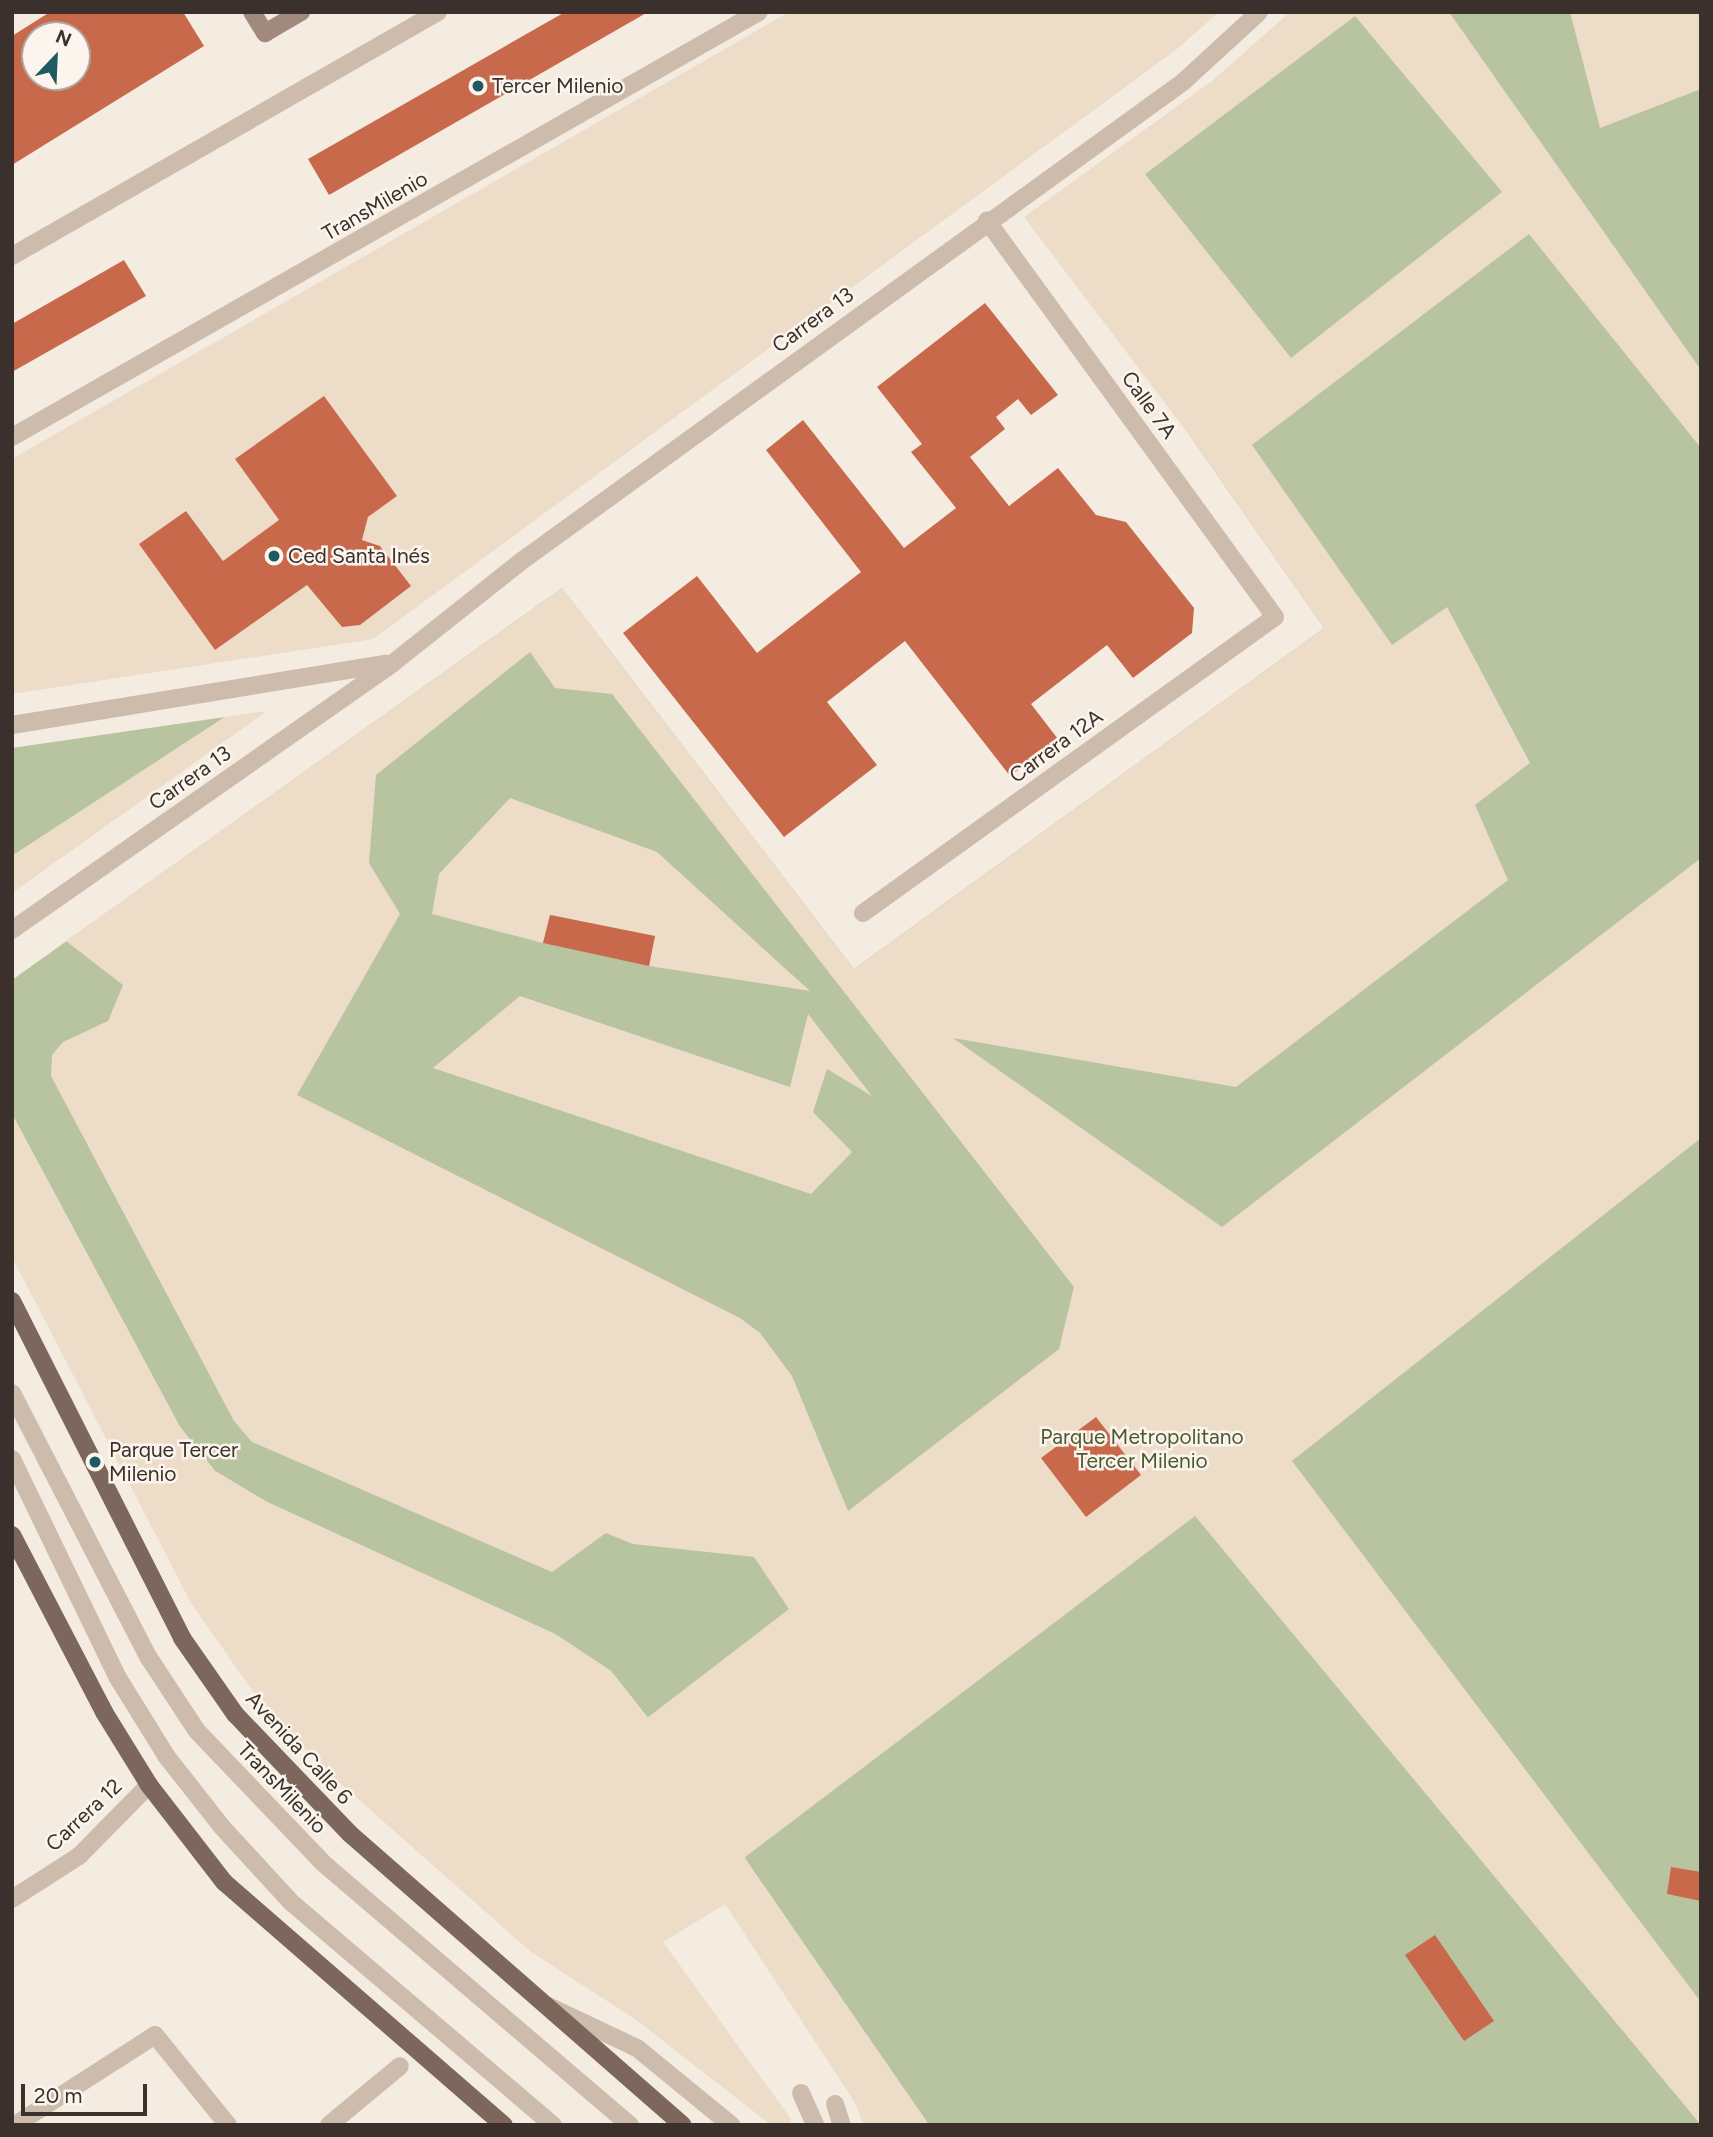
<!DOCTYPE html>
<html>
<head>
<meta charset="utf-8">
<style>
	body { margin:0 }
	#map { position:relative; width:1713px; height:2137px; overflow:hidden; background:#f4ebe1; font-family:Figtree,sans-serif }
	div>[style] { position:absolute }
	.green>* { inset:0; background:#b8c4a0 }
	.plaza>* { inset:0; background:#ecdcc8 }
	.building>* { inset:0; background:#c8694b }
	.lane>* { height:18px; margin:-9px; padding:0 9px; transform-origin:9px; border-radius:9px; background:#cdbbac }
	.street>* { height:18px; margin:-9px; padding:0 9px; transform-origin:9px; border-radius:9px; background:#cdbbac }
	.secondary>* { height:18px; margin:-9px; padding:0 9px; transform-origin:9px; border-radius:9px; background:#a18a7d }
	.primary>* { height:18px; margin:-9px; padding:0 9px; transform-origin:9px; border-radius:9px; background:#7d675c }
	.dots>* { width:19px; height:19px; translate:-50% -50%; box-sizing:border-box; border:4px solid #fbf5ee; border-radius:50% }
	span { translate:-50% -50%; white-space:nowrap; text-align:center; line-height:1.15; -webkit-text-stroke:5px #fbf5ee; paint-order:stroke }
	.poi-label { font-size:21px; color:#3b302b }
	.left { translate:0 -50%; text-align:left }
	.street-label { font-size:21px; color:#3b302b }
	.park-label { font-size:21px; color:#4a5a2e }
	.frame { position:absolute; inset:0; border:14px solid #3b302b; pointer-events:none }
	.north { position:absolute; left:21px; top:21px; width:70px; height:70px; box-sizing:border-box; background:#fbf5ee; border:2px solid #aea6a0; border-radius:50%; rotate:23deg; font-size:19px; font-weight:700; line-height:28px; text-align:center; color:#3b302b }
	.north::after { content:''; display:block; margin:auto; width:24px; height:32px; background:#1f5a5e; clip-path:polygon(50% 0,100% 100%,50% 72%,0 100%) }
	.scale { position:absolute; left:21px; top:2084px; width:126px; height:32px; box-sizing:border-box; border:4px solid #3b302b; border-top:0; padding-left:9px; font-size:21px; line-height:24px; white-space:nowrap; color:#3b302b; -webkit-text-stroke:5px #fbf5ee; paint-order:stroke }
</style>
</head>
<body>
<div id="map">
	<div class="green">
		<div style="clip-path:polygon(1360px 12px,1701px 12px,1701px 2125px,929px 2125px,648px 1718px,611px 1671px,555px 1634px,267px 1502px,215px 1471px,180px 1427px,12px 1114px,12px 980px,562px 588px,854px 969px,1324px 628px,1190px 436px,1145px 174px)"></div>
		<div style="clip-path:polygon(225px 717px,12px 856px,12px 748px)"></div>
	</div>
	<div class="plaza">
		<div style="clip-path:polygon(evenodd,789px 12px,1219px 12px,1177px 49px,373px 639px,12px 694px,12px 459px,789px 12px,324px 396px,397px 496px,368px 517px,362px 540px,381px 546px,410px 586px,360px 625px,343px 627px,307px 585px,215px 650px,139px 544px,186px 511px,223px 561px,279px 520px,235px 459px,324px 396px)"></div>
		<div style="clip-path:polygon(evenodd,1290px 12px,1449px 12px,1701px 370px,1701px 448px,1529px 234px,1252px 445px,1392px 645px,1447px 607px,1530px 763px,1475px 805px,1508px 880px,1236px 1087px,953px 1038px,1222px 1227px,1701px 858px,1701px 1138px,1292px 1461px,1701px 2002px,1701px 2125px,1195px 1516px,744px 1858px,929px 2125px,864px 2125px,854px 2101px,725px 1904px,663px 1942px,791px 2119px,789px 2125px,771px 2125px,635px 2019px,531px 1952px,322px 1767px,256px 1696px,191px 1603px,12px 1257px,12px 1114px,180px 1427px,215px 1471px,267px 1502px,555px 1634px,611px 1671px,647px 1718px,789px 1609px,754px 1557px,633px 1544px,606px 1533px,552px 1572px,252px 1442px,234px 1421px,51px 1076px,52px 1055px,63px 1042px,108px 1021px,123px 985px,66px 941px,562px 588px,854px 969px,1324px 628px,1190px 436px,1024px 217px,1212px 81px,1290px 12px,1355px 16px,1502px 192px,1291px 358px,1145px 174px,1355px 16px,1290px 12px,530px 652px,555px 688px,612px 694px,1074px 1287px,1059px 1349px,848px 1511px,792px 1376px,760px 1333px,740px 1318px,297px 1095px,400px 914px,369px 863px,376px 775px,530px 652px)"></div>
		<div style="clip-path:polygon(1570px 12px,1701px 12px,1701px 89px,1600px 128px)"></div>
		<div style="clip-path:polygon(267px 711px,12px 893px,12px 856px,225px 717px)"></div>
		<div style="clip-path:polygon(510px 798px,657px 852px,810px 991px,649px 966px,654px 936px,551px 915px,543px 943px,432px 914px,439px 874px)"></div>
		<div style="clip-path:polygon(520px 996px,790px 1087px,808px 1014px,872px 1096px,827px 1069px,813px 1112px,852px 1152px,811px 1194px,433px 1068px)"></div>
	</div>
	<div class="building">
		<div style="clip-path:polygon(evenodd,50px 12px,183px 12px,204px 46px,12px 165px,12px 36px,50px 12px,35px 35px,77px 35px,77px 77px,35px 77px,35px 35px)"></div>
		<div style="clip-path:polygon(565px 12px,648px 12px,329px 195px,308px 159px)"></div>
		<div style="clip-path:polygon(124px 260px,146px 296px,12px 372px,12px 324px)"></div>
		<div style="clip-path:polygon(985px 303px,1058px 395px,1031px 415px,1018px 399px,996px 417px,1005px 429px,970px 457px,1009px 506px,1058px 468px,1096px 515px,1126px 522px,1194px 608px,1192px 633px,1133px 678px,1107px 645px,1031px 704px,1058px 739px,1010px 776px,905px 641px,827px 702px,877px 765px,784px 837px,623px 633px,697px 576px,757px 653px,861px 572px,766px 450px,803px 420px,904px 548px,956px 508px,911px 452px,922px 444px,877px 387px)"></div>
		<div style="clip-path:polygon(324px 396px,397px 496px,368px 517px,362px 540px,380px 546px,411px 586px,360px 625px,342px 627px,307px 585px,215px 650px,139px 544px,186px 511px,223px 561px,279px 520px,235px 459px)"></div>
		<div style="clip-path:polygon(550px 915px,655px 936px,649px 966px,543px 943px)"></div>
		<div style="clip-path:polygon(1096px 1417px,1141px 1475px,1086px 1517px,1041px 1458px)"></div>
		<div style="clip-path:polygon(1671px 1867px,1701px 1872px,1701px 1901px,1667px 1894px)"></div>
		<div style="clip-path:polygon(1435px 1935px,1494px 2021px,1464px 2041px,1405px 1955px)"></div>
	</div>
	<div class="lane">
		<div style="left:12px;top:256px;width:491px;rotate:-29.8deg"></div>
		<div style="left:12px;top:437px;width:859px;rotate:-29.64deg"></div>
		<div style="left:12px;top:1393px;width:298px;rotate:62.7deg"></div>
		<div style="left:149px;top:1658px;width:87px;rotate:56.7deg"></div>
		<div style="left:197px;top:1731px;width:182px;rotate:46.3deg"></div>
		<div style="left:323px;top:1863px;width:404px;rotate:40.5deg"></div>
		<div style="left:12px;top:1459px;width:243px;rotate:64.2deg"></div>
		<div style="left:118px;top:1678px;width:93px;rotate:58.2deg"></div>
		<div style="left:167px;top:1757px;width:89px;rotate:51.8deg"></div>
		<div style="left:222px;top:1827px;width:103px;rotate:47.4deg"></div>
		<div style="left:292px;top:1903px;width:343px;rotate:40.4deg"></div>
		<div style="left:548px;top:2006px;width:98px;rotate:25.3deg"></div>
		<div style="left:637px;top:2048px;width:122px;rotate:39.3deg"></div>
		<div style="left:801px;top:2093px;width:35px;rotate:66deg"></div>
		<div style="left:835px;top:2104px;width:22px;rotate:72deg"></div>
	</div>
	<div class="street">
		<div style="left:12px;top:725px;width:379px;rotate:-9.3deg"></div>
		<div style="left:863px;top:913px;width:507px;rotate:-35.7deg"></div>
		<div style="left:1275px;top:617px;width:490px;rotate:-126deg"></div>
		<div style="left:12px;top:930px;width:465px;rotate:-35deg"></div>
		<div style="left:393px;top:663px;width:166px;rotate:-38.4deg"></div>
		<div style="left:523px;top:560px;width:815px;rotate:-35.91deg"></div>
		<div style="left:1183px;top:82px;width:103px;rotate:-42.6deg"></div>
		<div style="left:12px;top:1899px;width:80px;rotate:-32.7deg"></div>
		<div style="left:79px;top:1856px;width:100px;rotate:-45.4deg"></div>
		<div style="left:15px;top:2125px;width:166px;rotate:-32.7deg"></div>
		<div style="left:155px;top:2035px;width:116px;rotate:51deg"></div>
		<div style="left:329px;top:2125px;width:92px;rotate:-39.7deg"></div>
	</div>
	<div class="secondary">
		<div style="left:252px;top:12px;width:25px;rotate:58deg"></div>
		<div style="left:265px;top:33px;width:42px;rotate:-30.3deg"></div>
	</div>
	<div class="primary">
		<div style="left:12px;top:1301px;width:377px;rotate:63.2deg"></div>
		<div style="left:182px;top:1638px;width:93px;rotate:55.1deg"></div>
		<div style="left:235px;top:1714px;width:165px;rotate:46.2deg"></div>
		<div style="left:349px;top:1833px;width:443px;rotate:41.2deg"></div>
		<div style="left:12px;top:1535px;width:199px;rotate:62.5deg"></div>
		<div style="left:104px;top:1712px;width:86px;rotate:58.3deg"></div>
		<div style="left:149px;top:1785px;width:123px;rotate:52.3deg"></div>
		<div style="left:224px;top:1882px;width:371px;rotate:41deg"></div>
	</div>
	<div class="dots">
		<div style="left:478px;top:86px;background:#1f5a5e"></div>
		<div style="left:274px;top:556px;background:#1f5a5e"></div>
		<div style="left:95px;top:1462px;background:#1f5a5e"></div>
	</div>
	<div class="poi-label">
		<span class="left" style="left:492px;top:86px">Tercer Milenio</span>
		<span class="left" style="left:288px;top:556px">Ced Santa Inés</span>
		<span class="left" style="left:109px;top:1462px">Parque Tercer<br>Milenio</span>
	</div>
	<div class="street-label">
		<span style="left:375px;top:206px;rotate:-30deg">TransMilenio</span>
		<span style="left:813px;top:320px;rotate:-36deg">Carrera 13</span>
		<span style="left:1149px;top:405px;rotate:54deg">Calle 7A</span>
		<span style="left:1056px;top:746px;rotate:-36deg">Carrera 12A</span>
		<span style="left:190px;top:778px;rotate:-35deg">Carrera 13</span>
		<span style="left:299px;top:1748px;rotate:47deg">Avenida Calle 6</span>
		<span style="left:282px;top:1788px;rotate:46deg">TransMilenio</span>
		<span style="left:84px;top:1815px;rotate:-43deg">Carrera 12</span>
	</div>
	<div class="park-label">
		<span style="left:1142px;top:1449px">Parque Metropolitano<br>Tercer Milenio</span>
	</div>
	<div class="frame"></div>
	<div class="north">N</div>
	<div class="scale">20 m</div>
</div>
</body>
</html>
